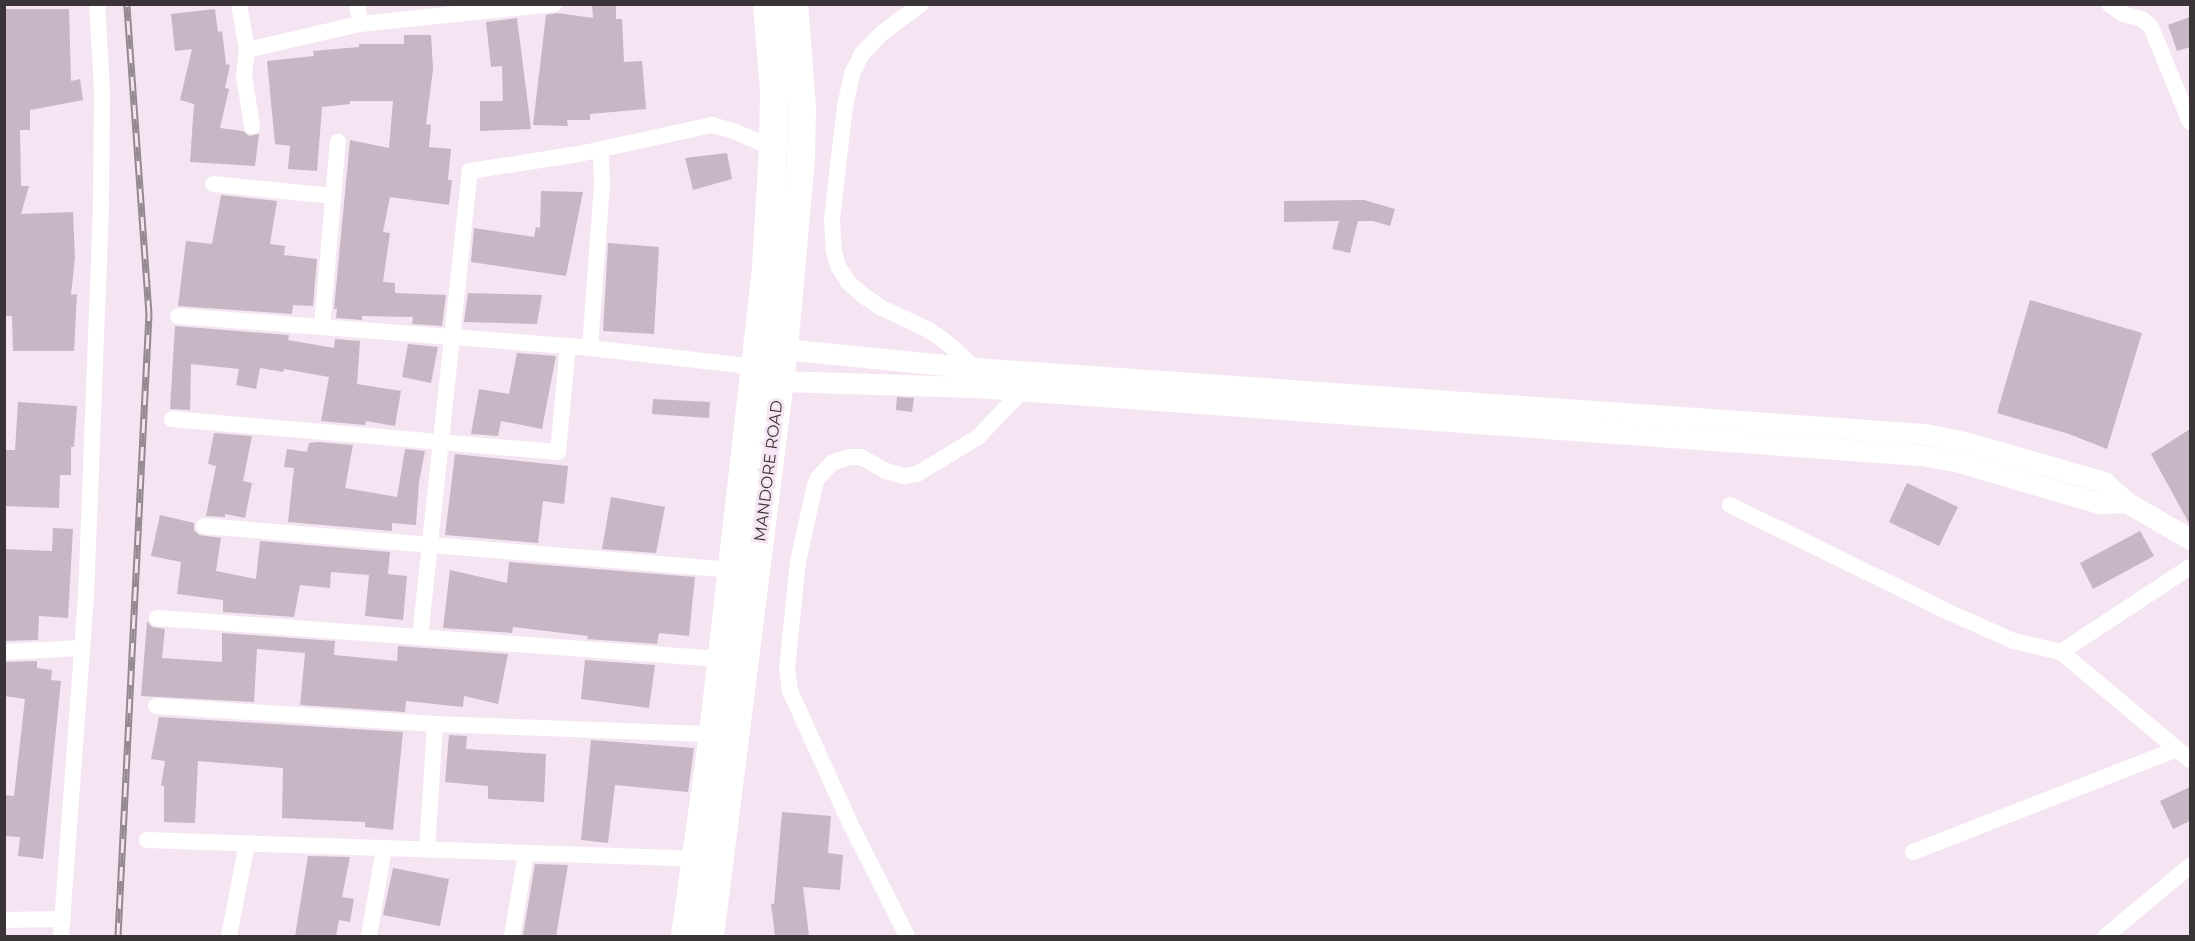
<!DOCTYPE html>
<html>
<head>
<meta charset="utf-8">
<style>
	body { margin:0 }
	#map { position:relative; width:2195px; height:941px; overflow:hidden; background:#f5e4f1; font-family:Montserrat,sans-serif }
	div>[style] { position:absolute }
	.building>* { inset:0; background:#c7b6c3 }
	.minor>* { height:16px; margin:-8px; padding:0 8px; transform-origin:8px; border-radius:8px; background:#fff }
	.tertiary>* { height:21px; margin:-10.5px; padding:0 10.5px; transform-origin:10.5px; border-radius:10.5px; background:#fff }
	.trunk>* { height:28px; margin:-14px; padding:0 14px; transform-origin:14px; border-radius:14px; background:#fff }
	.rail>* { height:7px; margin-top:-3.5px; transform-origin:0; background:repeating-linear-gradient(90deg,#f5e4f1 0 14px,#948891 0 28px); box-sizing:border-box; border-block:2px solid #948891 }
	span { translate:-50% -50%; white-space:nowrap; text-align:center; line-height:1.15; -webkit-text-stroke:6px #f5e4f1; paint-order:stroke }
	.street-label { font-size:16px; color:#3a3338 }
	.frame { position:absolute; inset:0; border:6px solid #3a3338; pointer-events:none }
</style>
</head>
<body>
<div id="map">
	<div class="building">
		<div style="clip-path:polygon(592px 4px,616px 4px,616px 19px,622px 19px,624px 62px,642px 61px,646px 109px,590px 114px,590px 120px,567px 120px,568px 126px,533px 125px,546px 15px,558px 13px,593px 18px)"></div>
		<div style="clip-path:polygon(4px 9px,69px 9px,71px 81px,80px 79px,83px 100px,30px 110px,30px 130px,20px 130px,21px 186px,29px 186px,21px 214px,73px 212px,75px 258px,71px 295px,77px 294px,74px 351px,13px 351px,12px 316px,4px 316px)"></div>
		<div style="clip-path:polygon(215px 9px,218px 32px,222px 31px,226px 64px,230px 65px,225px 88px,229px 89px,220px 128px,243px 131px,249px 136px,259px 134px,255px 166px,190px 162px,194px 104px,180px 100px,192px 49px,175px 51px,171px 14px)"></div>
		<div style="clip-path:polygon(2190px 17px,2190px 47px,2177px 51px,2168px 25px)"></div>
		<div style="clip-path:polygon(517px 18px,531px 129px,480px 131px,480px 101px,503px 101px,502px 66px,491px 67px,486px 22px)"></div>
		<div style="clip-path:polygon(404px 35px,431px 35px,433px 69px,426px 124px,431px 125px,429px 147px,451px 149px,448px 180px,452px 180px,449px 205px,390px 197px,383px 232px,390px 233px,383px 282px,395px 283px,395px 293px,446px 295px,442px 326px,412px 324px,413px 317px,362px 316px,362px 320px,336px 318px,337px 309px,334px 309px,350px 140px,389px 148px,393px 101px,350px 101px,350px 104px,322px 107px,317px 171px,288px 169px,290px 146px,275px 144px,267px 61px,314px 56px,313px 51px,359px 47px,359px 44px,404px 44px)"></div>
		<div style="clip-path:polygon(727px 153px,732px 179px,693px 190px,685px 158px)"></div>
		<div style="clip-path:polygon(541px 191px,583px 192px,566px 276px,471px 262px,474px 228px,534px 237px,536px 227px,540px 228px)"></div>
		<div style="clip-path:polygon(221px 195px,277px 201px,270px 244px,285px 246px,284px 255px,317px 259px,313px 306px,293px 305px,292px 314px,178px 306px,186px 241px,212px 244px)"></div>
		<div style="clip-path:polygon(1364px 200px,1395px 209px,1390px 226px,1373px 221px,1358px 221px,1350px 253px,1332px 249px,1339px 221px,1284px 222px,1284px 201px)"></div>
		<div style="clip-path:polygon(608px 243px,659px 247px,654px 334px,603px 331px)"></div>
		<div style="clip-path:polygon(468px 293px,542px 295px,537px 324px,464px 322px)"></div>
		<div style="clip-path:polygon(2030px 300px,2142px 333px,2107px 449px,2069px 434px,1997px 413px)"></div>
		<div style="clip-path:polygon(175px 326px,289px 335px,288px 340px,334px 348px,335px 339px,360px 341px,357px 384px,401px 391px,395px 426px,366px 421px,365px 425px,321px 421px,329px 377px,284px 369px,283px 372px,260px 368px,256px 389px,236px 385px,239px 369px,191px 364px,190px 410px,170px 409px)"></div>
		<div style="clip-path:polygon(408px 344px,438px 347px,431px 383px,402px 377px)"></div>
		<div style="clip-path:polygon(517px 353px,556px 356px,542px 429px,501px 421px,498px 436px,471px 434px,479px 389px,509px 394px)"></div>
		<div style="clip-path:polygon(897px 397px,914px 398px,912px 412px,896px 410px)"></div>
		<div style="clip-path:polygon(653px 399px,710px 402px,709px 418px,652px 414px)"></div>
		<div style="clip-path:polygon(18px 402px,77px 406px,74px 447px,71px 447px,71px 475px,60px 475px,59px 508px,4px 506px,4px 450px,15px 450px)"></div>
		<div style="clip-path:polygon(2190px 429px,2190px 525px,2151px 454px)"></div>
		<div style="clip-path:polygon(214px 433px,252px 436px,243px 481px,252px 483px,245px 518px,225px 514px,225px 517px,206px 516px,216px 466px,208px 464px)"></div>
		<div style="clip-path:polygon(318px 442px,353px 445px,345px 488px,397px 497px,405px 449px,425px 451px,419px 482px,416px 525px,392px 523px,392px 531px,288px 522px,294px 468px,284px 467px,287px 449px,307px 452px,309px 443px)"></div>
		<div style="clip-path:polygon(455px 454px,568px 466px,564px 504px,543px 501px,538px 543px,445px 535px)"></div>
		<div style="clip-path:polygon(1907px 483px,1958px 507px,1939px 546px,1889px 522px)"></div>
		<div style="clip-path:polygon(611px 497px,665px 507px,656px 553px,602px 549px)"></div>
		<div style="clip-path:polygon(160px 515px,194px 523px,194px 530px,199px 535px,221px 538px,216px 571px,256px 579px,260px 541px,390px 552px,388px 574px,407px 576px,403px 620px,365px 616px,369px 575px,331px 572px,330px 588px,300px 585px,294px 617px,223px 612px,223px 600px,177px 594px,181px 562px,151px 556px)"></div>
		<div style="clip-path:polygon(53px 528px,73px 529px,68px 618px,39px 616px,38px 640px,4px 641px,4px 549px,52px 551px)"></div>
		<div style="clip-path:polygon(2140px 531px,2154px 556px,2093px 589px,2080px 563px)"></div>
		<div style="clip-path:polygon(509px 562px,695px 577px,689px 636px,659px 633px,657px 644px,587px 639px,588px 636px,513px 627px,512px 633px,443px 628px,450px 570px,507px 583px)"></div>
		<div style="clip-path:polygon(147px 621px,152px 627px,165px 629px,162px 658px,222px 662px,222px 633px,335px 641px,334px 655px,397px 661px,398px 646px,508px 654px,498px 704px,464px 696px,463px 707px,406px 701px,405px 712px,300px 705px,305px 653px,257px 649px,254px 702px,141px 696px)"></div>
		<div style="clip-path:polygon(585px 660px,655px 665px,649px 708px,581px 699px)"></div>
		<div style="clip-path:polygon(37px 661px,37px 668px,52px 670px,51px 680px,61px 681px,43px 859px,18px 856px,20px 837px,4px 836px,4px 795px,14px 796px,25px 699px,4px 696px,4px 662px)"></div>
		<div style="clip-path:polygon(159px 717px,403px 732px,393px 830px,365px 827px,365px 822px,282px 818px,283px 768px,198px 761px,195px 823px,164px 822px,164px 786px,161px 786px,165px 761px,151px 759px)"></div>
		<div style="clip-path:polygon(449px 735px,467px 736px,466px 749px,546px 754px,544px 802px,488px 799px,488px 786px,445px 782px)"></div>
		<div style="clip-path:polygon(591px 740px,694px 748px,688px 792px,615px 785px,608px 843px,581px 840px)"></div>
		<div style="clip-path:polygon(2190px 787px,2190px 821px,2173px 829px,2160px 801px)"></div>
		<div style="clip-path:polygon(782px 812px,831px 816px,828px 853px,843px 855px,840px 890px,803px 887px,809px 936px,775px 936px,771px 904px,774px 904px)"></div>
		<div style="clip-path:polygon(308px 856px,350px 857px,342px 897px,354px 899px,350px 922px,339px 920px,336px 936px,295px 936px)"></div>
		<div style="clip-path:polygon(535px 864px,568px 865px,556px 936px,523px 935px)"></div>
		<div style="clip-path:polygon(393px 868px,449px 879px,440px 926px,383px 915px)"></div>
	</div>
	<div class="minor">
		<div style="left:239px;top:4px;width:47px;rotate:80.1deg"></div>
		<div style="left:247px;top:50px;width:116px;rotate:-13deg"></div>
		<div style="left:357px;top:4px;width:20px;rotate:81deg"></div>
		<div style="left:360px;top:24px;width:195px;rotate:-5.9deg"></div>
		<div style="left:921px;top:4px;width:49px;rotate:143.4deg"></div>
		<div style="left:882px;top:33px;width:29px;rotate:134deg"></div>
		<div style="left:862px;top:54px;width:22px;rotate:117deg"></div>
		<div style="left:852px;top:74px;width:33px;rotate:102deg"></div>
		<div style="left:845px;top:106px;width:113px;rotate:96.6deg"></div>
		<div style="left:832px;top:218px;width:33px;rotate:87deg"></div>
		<div style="left:834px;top:251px;width:16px;rotate:75deg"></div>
		<div style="left:838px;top:266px;width:20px;rotate:57deg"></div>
		<div style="left:849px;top:283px;width:20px;rotate:41deg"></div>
		<div style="left:864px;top:296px;width:22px;rotate:34deg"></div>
		<div style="left:882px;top:308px;width:50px;rotate:25deg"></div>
		<div style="left:927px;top:329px;width:23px;rotate:34deg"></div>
		<div style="left:946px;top:342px;width:39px;rotate:42deg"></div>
		<div style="left:2109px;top:4px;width:17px;rotate:36deg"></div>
		<div style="left:2123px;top:14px;width:20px;rotate:15deg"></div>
		<div style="left:2142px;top:19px;width:12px;rotate:42deg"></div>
		<div style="left:2151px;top:27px;width:103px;rotate:67.7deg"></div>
		<div style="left:247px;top:50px;width:26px;rotate:97deg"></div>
		<div style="left:244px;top:76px;width:51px;rotate:80.9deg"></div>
		<div style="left:213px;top:184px;width:121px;rotate:5.7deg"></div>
		<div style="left:178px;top:316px;width:413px;rotate:4.4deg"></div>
		<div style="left:590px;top:348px;width:167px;rotate:6.5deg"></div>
		<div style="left:322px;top:327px;width:186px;rotate:-85.1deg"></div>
		<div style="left:590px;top:348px;width:163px;rotate:-85.8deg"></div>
		<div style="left:602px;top:185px;width:35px;rotate:-92deg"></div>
		<div style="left:172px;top:419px;width:387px;rotate:4.9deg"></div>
		<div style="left:558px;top:452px;width:106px;rotate:-84.6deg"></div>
		<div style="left:1730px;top:505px;width:238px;rotate:26.1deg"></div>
		<div style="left:1944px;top:610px;width:77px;rotate:23.9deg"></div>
		<div style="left:2014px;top:641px;width:48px;rotate:13.2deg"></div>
		<div style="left:2061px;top:652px;width:154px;rotate:-33.4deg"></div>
		<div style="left:204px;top:526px;width:530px;rotate:4.76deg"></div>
		<div style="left:157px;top:618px;width:565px;rotate:4.16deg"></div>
		<div style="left:420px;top:637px;width:469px;rotate:-83.9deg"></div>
		<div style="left:470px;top:171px;width:110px;rotate:-8.9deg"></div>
		<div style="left:579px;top:154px;width:136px;rotate:-12.3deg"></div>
		<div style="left:712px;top:125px;width:25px;rotate:16deg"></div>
		<div style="left:736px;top:132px;width:40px;rotate:23.4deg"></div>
		<div style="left:4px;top:652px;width:78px;rotate:-2.9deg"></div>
		<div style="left:2061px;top:652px;width:168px;rotate:39.9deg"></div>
		<div style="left:156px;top:706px;width:280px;rotate:3.7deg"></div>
		<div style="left:435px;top:724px;width:278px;rotate:2.1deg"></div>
		<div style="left:147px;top:840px;width:557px;rotate:1.95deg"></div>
		<div style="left:427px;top:849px;width:125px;rotate:-86.3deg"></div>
		<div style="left:1913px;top:852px;width:283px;rotate:-21.3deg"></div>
		<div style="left:4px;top:920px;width:59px;rotate:-1deg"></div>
		<div style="left:61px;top:936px;width:339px;rotate:-85.8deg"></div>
		<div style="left:86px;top:598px;width:396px;rotate:-87.8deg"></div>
		<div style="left:101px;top:202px;width:112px;rotate:-89.5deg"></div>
		<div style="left:102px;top:90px;width:86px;rotate:-93.3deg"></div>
		<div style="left:229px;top:936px;width:95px;rotate:-79deg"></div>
		<div style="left:369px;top:936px;width:89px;rotate:-80.3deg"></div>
		<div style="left:512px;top:936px;width:84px;rotate:-80.4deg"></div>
		<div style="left:907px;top:936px;width:129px;rotate:-116.8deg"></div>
		<div style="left:849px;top:821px;width:143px;rotate:-114.4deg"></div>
		<div style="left:790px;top:691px;width:23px;rotate:-97deg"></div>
		<div style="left:787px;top:668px;width:107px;rotate:-84.1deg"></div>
		<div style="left:798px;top:562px;width:79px;rotate:-77.6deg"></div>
		<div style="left:815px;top:485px;width:8px;rotate:-67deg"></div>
		<div style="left:818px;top:478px;width:22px;rotate:-47deg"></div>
		<div style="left:833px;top:462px;width:18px;rotate:-16deg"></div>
		<div style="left:850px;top:457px;width:11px"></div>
		<div style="left:861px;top:457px;width:29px;rotate:29deg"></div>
		<div style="left:886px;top:471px;width:19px;rotate:16deg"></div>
		<div style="left:904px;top:476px;width:13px;rotate:-9deg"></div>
		<div style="left:917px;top:474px;width:71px;rotate:-31.2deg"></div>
		<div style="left:978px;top:437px;width:65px;rotate:-46.2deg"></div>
		<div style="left:2106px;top:936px;width:109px;rotate:-39.8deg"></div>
	</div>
	<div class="tertiary">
		<div style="left:784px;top:349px;width:192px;rotate:5.7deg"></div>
		<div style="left:975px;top:368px;width:952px;rotate:3.97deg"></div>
		<div style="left:1925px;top:434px;width:41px;rotate:11.3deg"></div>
		<div style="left:1965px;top:442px;width:145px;rotate:16.1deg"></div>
		<div style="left:2104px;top:482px;width:30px;rotate:42deg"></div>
		<div style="left:2126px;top:502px;width:74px;rotate:30deg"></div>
		<div style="left:780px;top:381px;width:195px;rotate:1.8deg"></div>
		<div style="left:975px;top:387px;width:948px;rotate:4.11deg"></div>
		<div style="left:1921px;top:455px;width:39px;rotate:10deg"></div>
		<div style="left:1959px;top:462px;width:146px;rotate:16.3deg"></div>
		<div style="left:2099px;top:503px;width:27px;rotate:-2deg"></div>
	</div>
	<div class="trunk">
		<div style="left:685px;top:936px;width:204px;rotate:-82.1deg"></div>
		<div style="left:713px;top:734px;width:470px;rotate:-83.5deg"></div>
		<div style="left:766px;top:267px;width:119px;rotate:-86.6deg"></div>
		<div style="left:773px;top:148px;width:58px;rotate:-89deg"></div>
		<div style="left:774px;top:90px;width:86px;rotate:-94.7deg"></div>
		<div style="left:710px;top:936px;width:592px;rotate:-82.81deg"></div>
		<div style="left:784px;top:349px;width:191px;rotate:-84.9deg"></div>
		<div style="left:801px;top:159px;width:52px;rotate:-88.9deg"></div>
		<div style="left:802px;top:107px;width:103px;rotate:-94.4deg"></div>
	</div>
	<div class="rail">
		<div style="left:118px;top:936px;width:623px;rotate:-87.15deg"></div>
		<div style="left:149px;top:314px;width:311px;rotate:-94.1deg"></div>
	</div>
	<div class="street-label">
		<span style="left:769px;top:471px;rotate:-83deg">MANDORE ROAD</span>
	</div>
	<div class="frame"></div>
</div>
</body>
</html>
